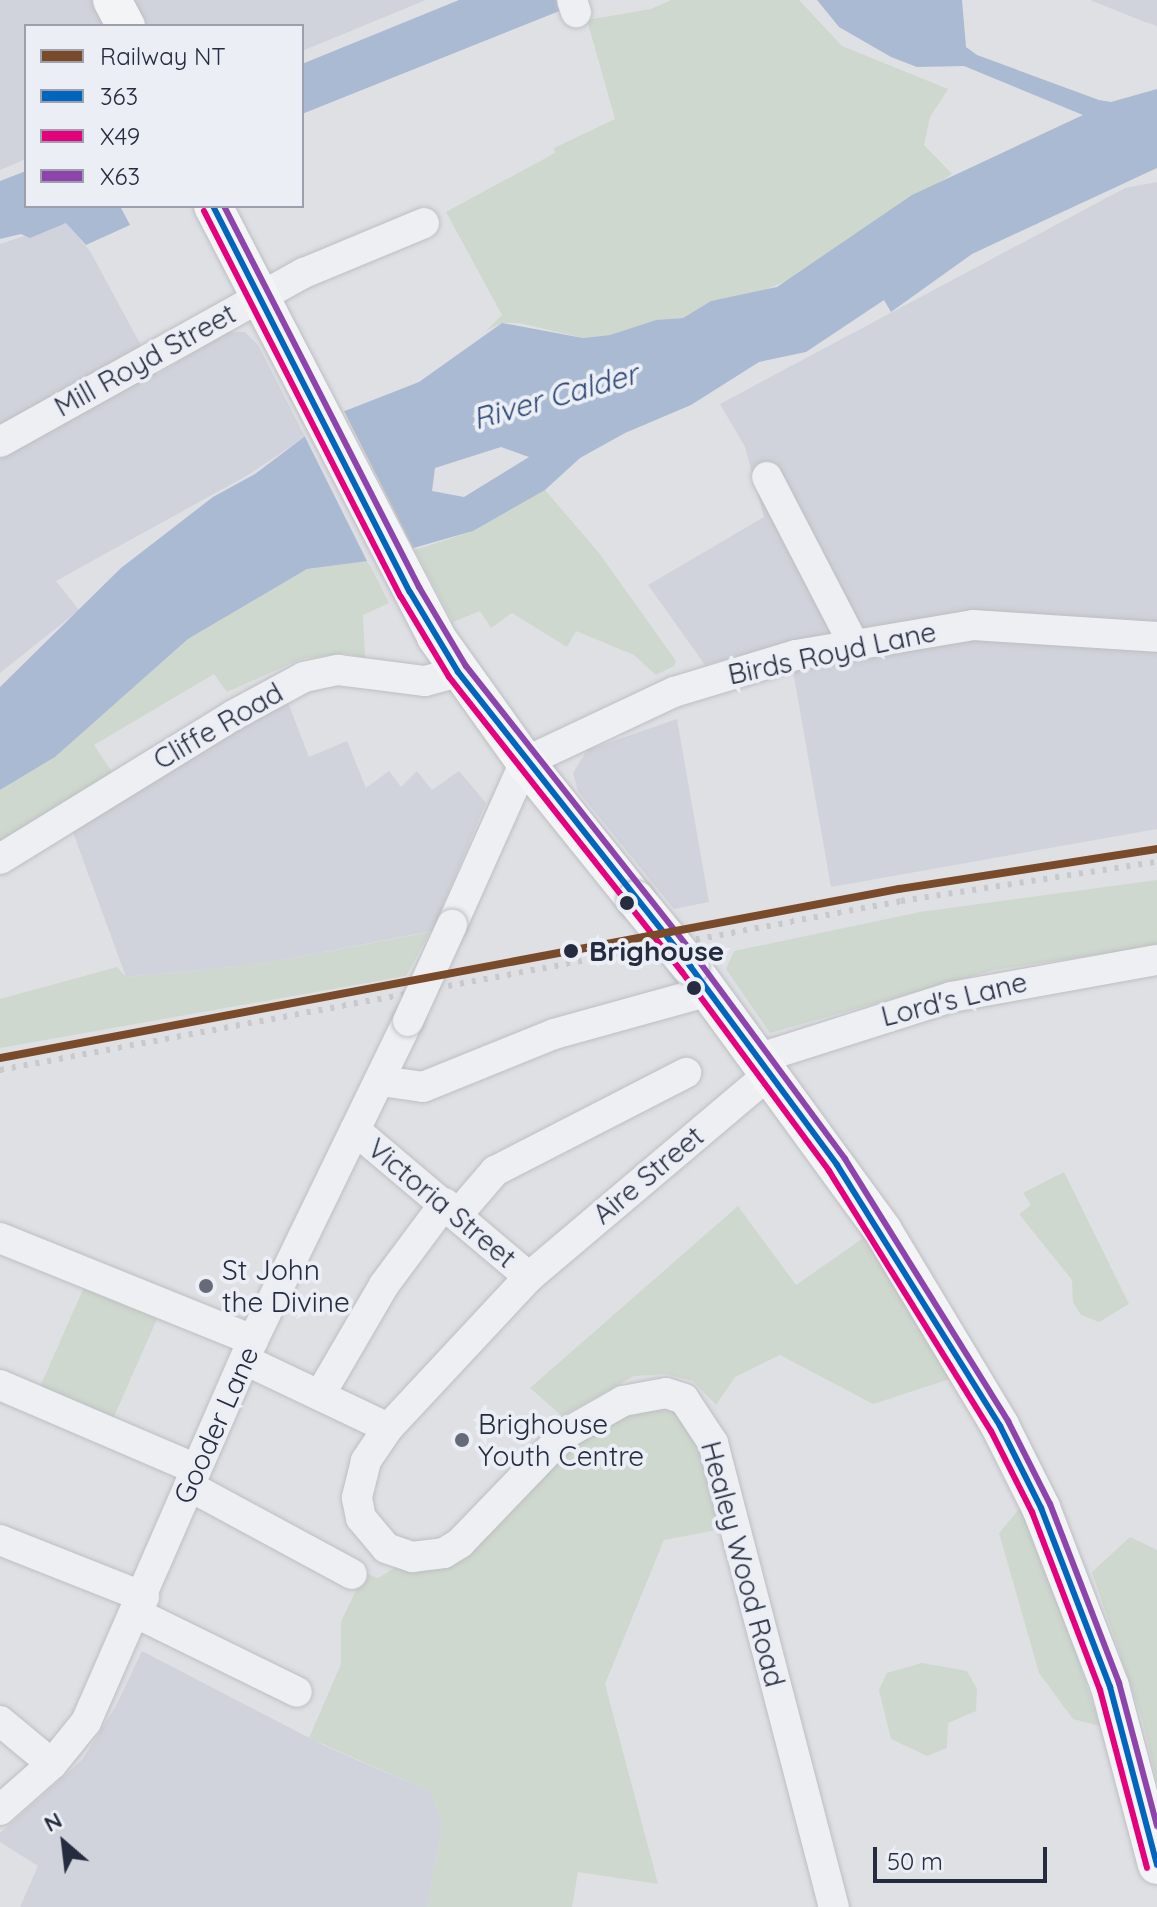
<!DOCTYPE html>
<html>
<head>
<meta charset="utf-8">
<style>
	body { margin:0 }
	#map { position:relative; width:1157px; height:1907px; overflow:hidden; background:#dfe0e4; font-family:Quicksand,sans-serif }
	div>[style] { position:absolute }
	.built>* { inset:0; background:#d0d3db }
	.green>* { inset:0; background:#ced8ce }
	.water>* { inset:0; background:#aabad2 }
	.pier>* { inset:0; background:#dfe0e4 }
	.roads { filter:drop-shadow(0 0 2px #bdbec2) drop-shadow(0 0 2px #bdbec2) }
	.minor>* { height:30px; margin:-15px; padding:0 15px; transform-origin:15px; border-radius:15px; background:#eeeff2 }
	.major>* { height:38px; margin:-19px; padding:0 19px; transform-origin:19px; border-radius:19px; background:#f3f4f5 }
	.rail>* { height:6px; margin-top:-3px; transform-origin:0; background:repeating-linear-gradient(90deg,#c7c9cd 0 4px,transparent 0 12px) }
	.bridges { filter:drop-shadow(0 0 2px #bdbec2) drop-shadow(0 0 2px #bdbec2) }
	.minor-bridge>* { height:30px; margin:-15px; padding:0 15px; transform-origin:15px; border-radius:15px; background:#eeeff2 }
	.major-bridge>* { height:38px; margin:-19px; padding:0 19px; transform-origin:19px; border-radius:19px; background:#f3f4f5 }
	.bus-1>* { height:6px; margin:-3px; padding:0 3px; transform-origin:3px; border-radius:3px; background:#0065bd }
	.bus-2>* { height:6px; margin:-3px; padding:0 3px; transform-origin:3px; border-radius:3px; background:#e5007d }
	.bus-3>* { height:6px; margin:-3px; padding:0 3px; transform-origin:3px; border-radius:3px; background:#8e44ad }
	.rail-1>* { height:8px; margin:-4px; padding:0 4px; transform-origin:4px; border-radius:4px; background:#7a4b2a }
	.dots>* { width:22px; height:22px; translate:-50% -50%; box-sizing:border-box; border:4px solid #ebeef5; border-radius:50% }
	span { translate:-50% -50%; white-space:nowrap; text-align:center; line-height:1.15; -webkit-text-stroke:8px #ebeef5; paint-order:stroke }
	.street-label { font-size:28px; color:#252c3f }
	.stop-label { font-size:28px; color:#252c3f; font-weight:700 }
	.left { translate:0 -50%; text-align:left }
	.poi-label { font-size:28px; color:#252c3f }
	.water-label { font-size:30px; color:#2c4676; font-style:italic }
	.legend { position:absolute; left:24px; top:24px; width:280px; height:184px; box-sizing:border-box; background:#ebeef5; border:2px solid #9ca0ac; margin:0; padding:10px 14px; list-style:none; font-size:24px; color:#252c3f }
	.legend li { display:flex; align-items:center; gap:16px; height:40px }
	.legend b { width:40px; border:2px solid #9ca0ac }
	.north { position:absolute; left:24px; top:1803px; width:80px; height:80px; -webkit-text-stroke:6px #ebeef5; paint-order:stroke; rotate:332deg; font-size:22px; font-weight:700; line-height:32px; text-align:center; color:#252c3f }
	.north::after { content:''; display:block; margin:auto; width:28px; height:36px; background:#252c3f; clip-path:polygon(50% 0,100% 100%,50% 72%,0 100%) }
	.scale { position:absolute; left:873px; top:1847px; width:174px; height:36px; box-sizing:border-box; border:4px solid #252c3f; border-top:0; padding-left:10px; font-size:24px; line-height:28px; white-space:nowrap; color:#252c3f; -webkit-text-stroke:6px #ebeef5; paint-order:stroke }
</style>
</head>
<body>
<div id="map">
	<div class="built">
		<div style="clip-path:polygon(0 0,426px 0,302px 51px,302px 26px,26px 26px,26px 159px,0 170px)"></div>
		<div style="clip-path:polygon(1090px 0,1157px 0,1157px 26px,1142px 21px)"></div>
		<div style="clip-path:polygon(1157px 182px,1157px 829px,831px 887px,788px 643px,705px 665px,648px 585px,764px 517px,745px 447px,720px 404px,1125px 188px)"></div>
		<div style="clip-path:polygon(66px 222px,90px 251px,157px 375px,227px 332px,245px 332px,258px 345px,305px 437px,248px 475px,56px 581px,79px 610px,0 673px,0 244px)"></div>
		<div style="clip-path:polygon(287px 700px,309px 757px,347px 741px,366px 788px,389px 771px,401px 787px,417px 771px,432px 790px,459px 771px,486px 803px,432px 931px,261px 964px,126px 977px,71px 827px)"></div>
		<div style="clip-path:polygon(677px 719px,709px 902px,674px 909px,578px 791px,573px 773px,587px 750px)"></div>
		<div style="clip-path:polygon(142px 1651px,325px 1746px,431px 1792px,442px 1824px,427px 1907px,20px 1907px,38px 1866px,0 1842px,0 1833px,82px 1760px,116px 1706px)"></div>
	</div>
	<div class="green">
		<div style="clip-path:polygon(671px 0,799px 0,842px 46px,948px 89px,930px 117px,924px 145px,952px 174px,797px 276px,757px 294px,711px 301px,683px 318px,656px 320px,610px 335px,583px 338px,519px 323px,502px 323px,486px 331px,502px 315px,446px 212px,555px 153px,554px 148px,615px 119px,587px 20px,651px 9px)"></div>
		<div style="clip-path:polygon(545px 490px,599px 553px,676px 661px,674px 666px,656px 675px,634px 655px,576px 631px,567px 647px,512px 613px,491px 628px,480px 611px,453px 622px,415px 550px,473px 531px)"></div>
		<div style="clip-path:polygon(368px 561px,389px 603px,363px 615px,365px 658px,345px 653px,301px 659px,227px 692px,214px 674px,94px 745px,112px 772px,0 845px,0 790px,55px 757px,188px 639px,307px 569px)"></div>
		<div style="clip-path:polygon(1157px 880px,1157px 946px,994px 970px,770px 1033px,726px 969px,734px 951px,920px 912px)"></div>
		<div style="clip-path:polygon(430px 932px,406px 976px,0 1048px,0 999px,117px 967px,126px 977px,261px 964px)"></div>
		<div style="clip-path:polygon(1064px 1172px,1129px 1304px,1099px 1322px,1081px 1315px,1073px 1302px,1072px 1280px,1019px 1214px,1031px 1205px,1023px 1193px)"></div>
		<div style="clip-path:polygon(738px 1206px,796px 1285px,869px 1234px,962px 1375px,873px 1404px,780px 1355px,735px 1377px,716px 1405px,693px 1381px,666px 1374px,634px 1376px,562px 1416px,530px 1388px)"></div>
		<div style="clip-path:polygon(84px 1287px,157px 1319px,113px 1419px,40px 1387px)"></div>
		<div style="clip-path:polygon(661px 1404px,679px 1415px,695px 1435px,722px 1529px,664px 1540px,605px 1684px,658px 1884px,578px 1872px,572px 1907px,427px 1907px,442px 1824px,431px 1792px,309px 1738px,341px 1664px,341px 1622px,364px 1573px,378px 1578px,396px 1567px,442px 1569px,468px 1552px,572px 1446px,627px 1413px)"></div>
		<div style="clip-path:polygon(1019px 1509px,1030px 1512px,1100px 1726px,1073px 1719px,1039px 1673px,999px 1533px)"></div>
		<div style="clip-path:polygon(1130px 1537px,1157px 1550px,1157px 1783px,1143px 1722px,1092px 1572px)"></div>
		<div style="clip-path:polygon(922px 1663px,967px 1671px,977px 1689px,976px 1711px,948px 1723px,947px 1748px,927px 1756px,891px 1739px,879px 1690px,887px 1673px)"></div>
	</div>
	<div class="water">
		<div style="clip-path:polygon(459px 0,587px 0,302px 114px,302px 64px)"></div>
		<div style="clip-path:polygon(evenodd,817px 0,962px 0,966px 47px,977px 55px,1099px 100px,1111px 102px,1157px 89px,1157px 168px,972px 254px,891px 312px,884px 300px,806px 352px,759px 362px,691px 405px,625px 433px,580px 458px,545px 490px,473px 531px,368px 561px,307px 569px,188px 639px,55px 757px,0 790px,0 687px,121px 568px,213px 497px,255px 474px,332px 416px,419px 382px,502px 323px,583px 338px,610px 335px,656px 320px,683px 318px,711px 301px,777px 287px,912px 195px,1083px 115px,964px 66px,917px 67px,891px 57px,839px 27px,817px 0,501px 447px,529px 457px,464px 497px,432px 491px,435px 468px,501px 447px)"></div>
		<div style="clip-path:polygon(26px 171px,26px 206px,120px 206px,130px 225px,86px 245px,66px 223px,30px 238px,21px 234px,0 239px,0 181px)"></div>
	</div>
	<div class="pier">
		<div style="clip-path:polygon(342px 407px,416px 554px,369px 565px,303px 433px)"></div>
	</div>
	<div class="roads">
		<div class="minor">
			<div style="left:572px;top:0;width:13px;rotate:72deg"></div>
			<div style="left:0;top:442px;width:348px;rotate:-29.1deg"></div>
			<div style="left:304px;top:273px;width:130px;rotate:-22.6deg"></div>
			<div style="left:767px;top:477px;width:189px;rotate:62.6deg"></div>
			<div style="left:0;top:859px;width:273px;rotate:-31.6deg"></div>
			<div style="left:232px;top:716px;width:82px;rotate:-28.4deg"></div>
			<div style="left:304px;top:677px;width:35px;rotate:-12deg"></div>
			<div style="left:338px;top:670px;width:88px;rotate:7.2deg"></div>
			<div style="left:425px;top:681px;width:34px;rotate:-15deg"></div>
			<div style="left:452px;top:925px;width:179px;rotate:-65.9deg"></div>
			<div style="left:525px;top:762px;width:165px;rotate:-25.2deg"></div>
			<div style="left:674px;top:692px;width:127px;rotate:-16.9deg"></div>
			<div style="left:796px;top:655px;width:180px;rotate:-9.6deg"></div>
			<div style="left:973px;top:625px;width:184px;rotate:3.7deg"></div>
			<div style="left:757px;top:1059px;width:204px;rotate:-17.7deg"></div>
			<div style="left:951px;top:997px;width:209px;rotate:-10.2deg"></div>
			<div style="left:768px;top:1075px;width:313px;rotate:139.8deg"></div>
			<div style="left:529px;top:1277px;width:207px;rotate:133deg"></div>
			<div style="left:388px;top:1428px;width:40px;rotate:124deg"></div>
			<div style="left:366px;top:1461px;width:38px;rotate:104deg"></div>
			<div style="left:357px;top:1498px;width:20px;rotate:79deg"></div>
			<div style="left:361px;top:1518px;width:39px;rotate:50deg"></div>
			<div style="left:386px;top:1548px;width:28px;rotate:19deg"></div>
			<div style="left:412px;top:1557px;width:32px;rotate:-7deg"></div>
			<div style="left:444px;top:1553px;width:19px;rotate:-32deg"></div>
			<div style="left:460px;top:1543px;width:151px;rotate:-46.1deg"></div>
			<div style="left:565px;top:1434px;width:67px;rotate:-29.6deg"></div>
			<div style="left:623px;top:1401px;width:44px;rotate:-10.5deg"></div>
			<div style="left:666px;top:1393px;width:19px;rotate:18deg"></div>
			<div style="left:684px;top:1399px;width:53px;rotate:56.6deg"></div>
			<div style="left:713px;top:1443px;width:480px;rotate:75.4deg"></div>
			<div style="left:381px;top:1081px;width:42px;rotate:8.1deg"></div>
			<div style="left:423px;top:1087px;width:141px;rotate:-22deg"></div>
			<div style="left:554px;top:1034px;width:161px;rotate:-15.5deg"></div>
			<div style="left:355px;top:1130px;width:228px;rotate:40.2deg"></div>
			<div style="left:458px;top:1214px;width:57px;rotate:-49.3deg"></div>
			<div style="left:495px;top:1171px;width:215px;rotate:-27.2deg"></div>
			<div style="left:0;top:1238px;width:273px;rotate:22deg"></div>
			<div style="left:245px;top:1360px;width:158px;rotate:25.4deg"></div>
			<div style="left:0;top:1385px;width:213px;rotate:23.2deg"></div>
			<div style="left:320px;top:1395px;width:127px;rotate:-59.8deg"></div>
			<div style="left:384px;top:1285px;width:102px;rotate:-53.4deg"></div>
			<div style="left:189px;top:1486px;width:185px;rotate:28.4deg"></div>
			<div style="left:0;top:1540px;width:155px;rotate:21.6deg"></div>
			<div style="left:136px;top:1613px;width:179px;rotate:26.1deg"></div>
			<div style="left:0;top:1721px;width:67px;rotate:39.6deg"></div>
			<div style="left:0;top:1810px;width:69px;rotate:-41.5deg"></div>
			<div style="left:52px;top:1764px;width:54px;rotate:-51deg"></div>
			<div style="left:86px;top:1722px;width:417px;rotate:-66.4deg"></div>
			<div style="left:253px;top:1340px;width:355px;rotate:-64.1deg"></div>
		</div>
		<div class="major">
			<div style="left:112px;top:0;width:30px;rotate:62deg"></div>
			<div style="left:213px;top:206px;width:485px;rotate:62.6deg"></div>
			<div style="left:436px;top:637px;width:153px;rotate:54.5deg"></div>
			<div style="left:525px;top:762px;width:177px;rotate:51.2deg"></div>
			<div style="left:690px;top:966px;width:328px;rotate:53.9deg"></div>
			<div style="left:883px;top:1231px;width:227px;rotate:59deg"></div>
			<div style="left:1000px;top:1426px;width:92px;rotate:63.4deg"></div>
			<div style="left:1041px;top:1508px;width:192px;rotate:68.9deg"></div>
			<div style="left:1110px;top:1687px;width:184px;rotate:75.2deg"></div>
		</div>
	</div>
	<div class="rail">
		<div style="left:0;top:1070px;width:917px;rotate:-10.62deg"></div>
		<div style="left:901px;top:901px;width:259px;rotate:-8.7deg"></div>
	</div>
	<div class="bridges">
		<div class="minor-bridge">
			<div style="left:408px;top:1021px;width:106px;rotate:-65.4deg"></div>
		</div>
		<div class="major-bridge">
			<div style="left:636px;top:900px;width:85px;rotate:50.7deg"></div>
		</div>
	</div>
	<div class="bus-1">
		<div style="left:213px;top:206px;width:433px;rotate:63deg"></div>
		<div style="left:410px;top:592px;width:93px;rotate:59deg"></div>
		<div style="left:458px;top:672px;width:375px;rotate:51.7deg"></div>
		<div style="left:690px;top:966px;width:247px;rotate:53.5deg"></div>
		<div style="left:837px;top:1165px;width:308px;rotate:58deg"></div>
		<div style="left:1000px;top:1426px;width:92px;rotate:63.4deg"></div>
		<div style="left:1041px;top:1508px;width:192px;rotate:68.9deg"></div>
		<div style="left:1110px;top:1687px;width:184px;rotate:75.2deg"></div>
	</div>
	<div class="bus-2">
		<div style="left:204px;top:211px;width:433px;rotate:63deg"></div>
		<div style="left:401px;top:597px;width:93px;rotate:59deg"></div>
		<div style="left:449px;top:677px;width:376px;rotate:51.7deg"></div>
		<div style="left:682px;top:972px;width:247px;rotate:53.5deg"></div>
		<div style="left:829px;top:1171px;width:306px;rotate:58.1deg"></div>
		<div style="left:991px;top:1431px;width:91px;rotate:63.2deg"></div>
		<div style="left:1032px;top:1512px;width:191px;rotate:69.1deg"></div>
		<div style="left:1100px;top:1690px;width:184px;rotate:75.2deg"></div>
	</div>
	<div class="bus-3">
		<div style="left:224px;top:206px;width:428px;rotate:62.9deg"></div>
		<div style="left:419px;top:587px;width:92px;rotate:59.3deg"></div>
		<div style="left:466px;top:666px;width:375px;rotate:51.7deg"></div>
		<div style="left:698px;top:960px;width:247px;rotate:53.5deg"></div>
		<div style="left:845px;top:1159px;width:309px;rotate:58.1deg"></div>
		<div style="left:1008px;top:1421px;width:93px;rotate:63.2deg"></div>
		<div style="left:1050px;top:1504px;width:192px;rotate:68.9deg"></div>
		<div style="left:1119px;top:1683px;width:148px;rotate:75.1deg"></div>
	</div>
	<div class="rail-1">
		<div style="left:0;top:1058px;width:915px;rotate:-10.65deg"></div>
		<div style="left:899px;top:889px;width:261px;rotate:-8.8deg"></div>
	</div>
	<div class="dots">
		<div style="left:627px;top:903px;background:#252c3f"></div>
		<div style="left:571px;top:951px;background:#252c3f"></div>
		<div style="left:694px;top:988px;background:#252c3f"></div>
		<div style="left:206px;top:1286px;background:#666b79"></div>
		<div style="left:462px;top:1440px;background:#666b79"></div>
	</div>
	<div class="street-label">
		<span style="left:145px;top:360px;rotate:-29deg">Mill Royd Street</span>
		<span style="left:832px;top:653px;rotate:-12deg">Birds Royd Lane</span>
		<span style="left:218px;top:726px;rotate:-30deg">Cliffe Road</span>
		<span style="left:954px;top:999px;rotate:-14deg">Lord's Lane</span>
		<span style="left:648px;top:1175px;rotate:-40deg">Aire Street</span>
		<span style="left:442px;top:1203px;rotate:40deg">Victoria Street</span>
		<span style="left:216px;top:1425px;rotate:-66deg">Gooder Lane</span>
		<span style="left:743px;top:1564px;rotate:75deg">Healey Wood Road</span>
	</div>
	<div class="stop-label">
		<span class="left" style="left:589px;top:951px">Brighouse</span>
	</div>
	<div class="poi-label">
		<span class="left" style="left:222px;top:1286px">St John<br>the Divine</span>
		<span class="left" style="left:478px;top:1440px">Brighouse<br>Youth Centre</span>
	</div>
	<div class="water-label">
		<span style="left:555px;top:396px;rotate:-16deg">River Calder</span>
	</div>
	<ul class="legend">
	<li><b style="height:10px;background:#7a4b2a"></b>Railway NT</li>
	<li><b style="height:10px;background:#0065bd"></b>363</li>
	<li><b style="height:10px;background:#e5007d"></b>X49</li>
	<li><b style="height:10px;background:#8e44ad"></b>X63</li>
	</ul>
	<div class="north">N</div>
	<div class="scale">50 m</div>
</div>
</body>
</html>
